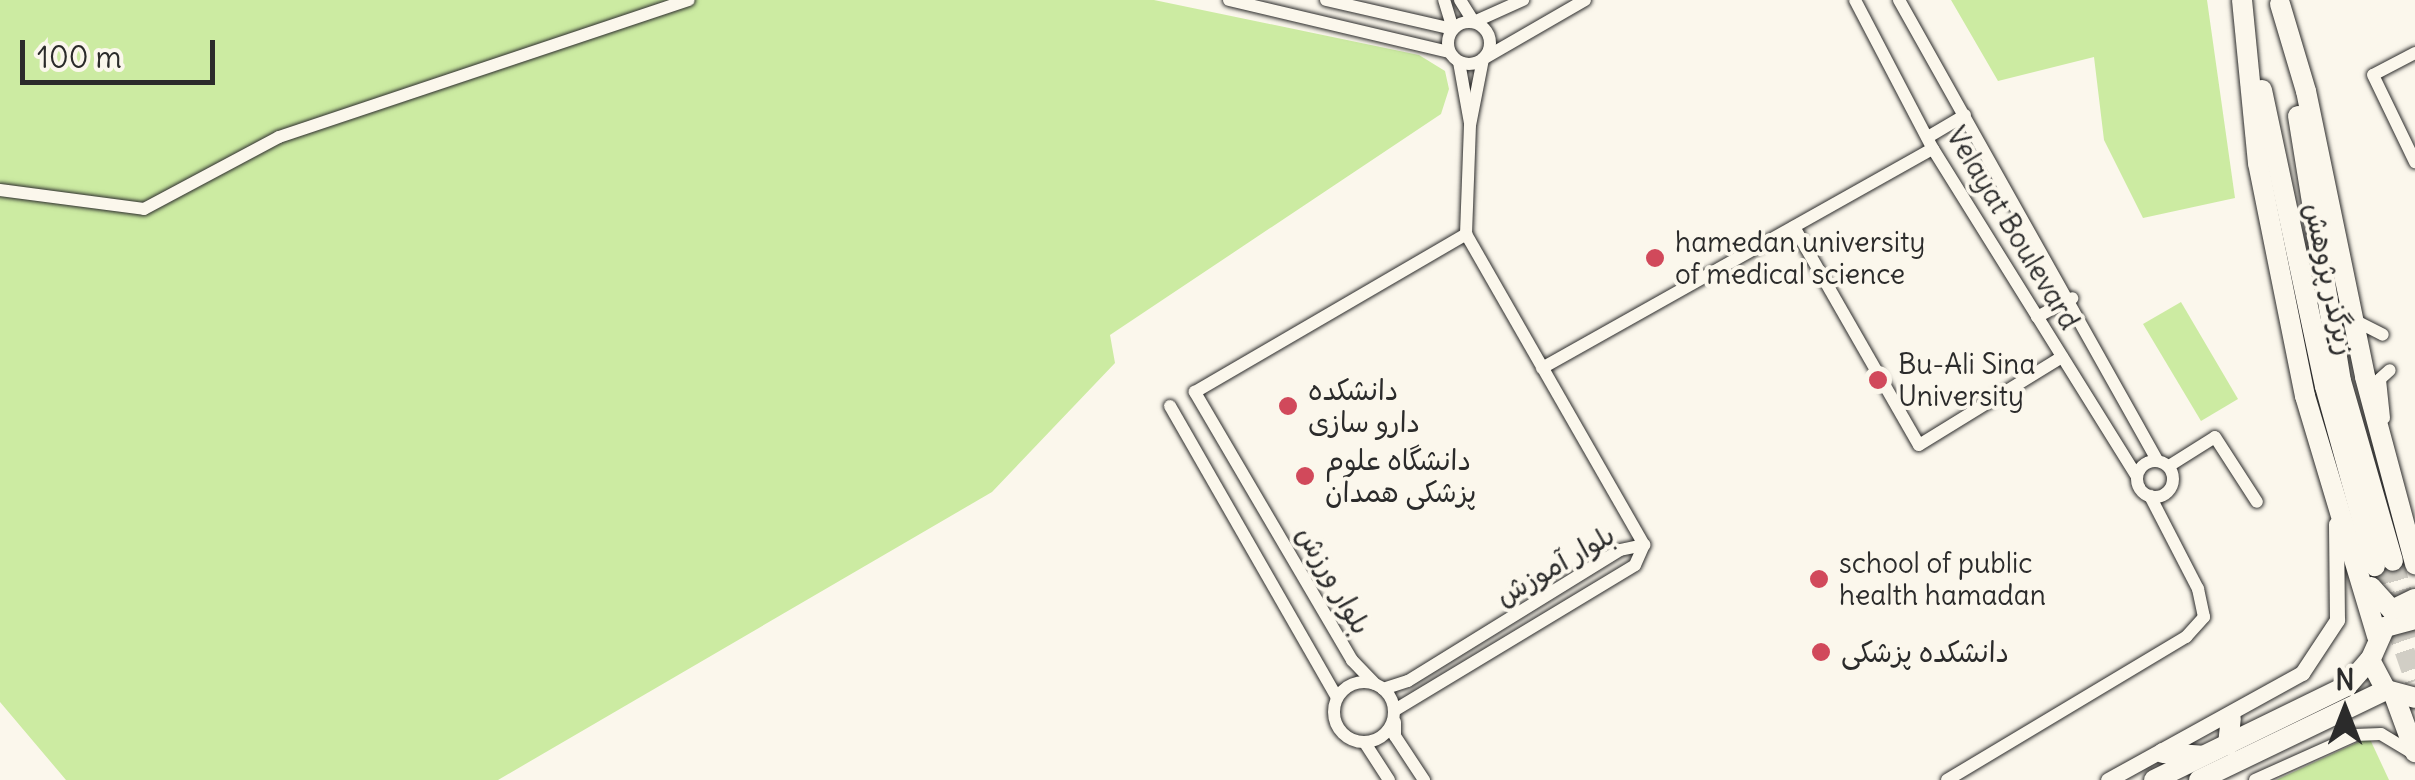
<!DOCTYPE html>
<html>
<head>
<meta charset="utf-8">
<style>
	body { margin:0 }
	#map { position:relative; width:2415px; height:780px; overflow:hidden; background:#fbf7ec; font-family:Delius,"Playpen Sans Arabic",sans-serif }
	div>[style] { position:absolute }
	.green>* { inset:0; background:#cceba2 }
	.trunk-tunnel>* { height:20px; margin-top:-10px; transform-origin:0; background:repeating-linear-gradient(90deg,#d1cec5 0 20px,transparent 0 30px) }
	.roads { filter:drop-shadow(0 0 2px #2b2b2b) drop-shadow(0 0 2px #2b2b2b) }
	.minor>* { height:12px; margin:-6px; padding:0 6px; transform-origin:6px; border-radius:6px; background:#fbf7ec }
	.minor>.ring { margin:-6px; padding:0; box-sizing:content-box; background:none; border:12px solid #fbf7ec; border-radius:50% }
	.tertiary>* { height:15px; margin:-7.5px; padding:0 7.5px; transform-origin:7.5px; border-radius:7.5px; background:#fbf7ec }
	.primary>* { height:20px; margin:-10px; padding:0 10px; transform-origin:10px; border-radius:10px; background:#fbf7ec }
	.trunk>* { height:20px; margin:-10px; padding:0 10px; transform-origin:10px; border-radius:10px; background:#fbf7ec }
	.dots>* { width:28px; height:28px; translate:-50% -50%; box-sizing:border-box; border:5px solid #fbf7ec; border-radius:50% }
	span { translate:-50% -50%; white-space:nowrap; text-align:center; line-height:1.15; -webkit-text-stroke:8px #fbf7ec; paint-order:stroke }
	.street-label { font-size:28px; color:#2b2b2b }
	.poi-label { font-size:28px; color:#2b2b2b }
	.left { translate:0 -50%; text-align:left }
	.north { position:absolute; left:2295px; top:660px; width:100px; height:100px; -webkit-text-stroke:8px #fbf7ec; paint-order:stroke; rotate:0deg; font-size:28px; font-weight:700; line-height:40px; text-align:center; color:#2b2b2b }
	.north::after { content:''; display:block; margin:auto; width:35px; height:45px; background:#2b2b2b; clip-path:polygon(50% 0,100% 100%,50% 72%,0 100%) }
	.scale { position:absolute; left:20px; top:40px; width:195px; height:45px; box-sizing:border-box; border:5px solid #2b2b2b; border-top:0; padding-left:12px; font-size:30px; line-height:35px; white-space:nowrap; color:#2b2b2b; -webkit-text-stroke:8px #fbf7ec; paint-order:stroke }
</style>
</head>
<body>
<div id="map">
	<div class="green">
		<div style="clip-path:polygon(0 0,1154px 0,1419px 55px,1445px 71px,1449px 89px,1441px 114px,1110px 335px,1115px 363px,992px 492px,498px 780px,66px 780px,0 702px)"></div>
		<div style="clip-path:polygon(1951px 0,2207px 0,2235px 198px,2143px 218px,2104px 140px,2094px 57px,1998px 81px)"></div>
		<div style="clip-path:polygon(2181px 302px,2238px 399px,2201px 421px,2143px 324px)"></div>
		<div style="clip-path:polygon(2369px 737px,2389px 780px,2276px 780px)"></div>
	</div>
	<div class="trunk-tunnel">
		<div style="left:2393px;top:561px;width:79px;rotate:73.9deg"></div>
		<div style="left:2375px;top:566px;width:122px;rotate:70.8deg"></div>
	</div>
	<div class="roads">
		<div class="minor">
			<div style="left:1229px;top:0;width:226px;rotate:13.3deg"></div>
			<div style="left:1326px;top:0;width:130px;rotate:12.9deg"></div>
			<div style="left:1453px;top:29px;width:30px;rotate:-107deg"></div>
			<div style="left:1460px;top:0;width:26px;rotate:58deg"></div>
			<div style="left:1474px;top:22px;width:54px;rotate:-24.2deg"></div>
			<div style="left:1585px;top:0;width:118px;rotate:150deg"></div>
			<div style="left:1483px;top:59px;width:67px;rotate:101.1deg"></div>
			<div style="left:1470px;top:125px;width:109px;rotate:92.1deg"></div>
			<div style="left:1466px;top:234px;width:358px;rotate:60.2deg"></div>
			<div style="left:1855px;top:0;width:168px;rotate:62.4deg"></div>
			<div style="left:1933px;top:149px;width:386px;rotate:58.1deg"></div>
			<div style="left:1899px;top:0;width:527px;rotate:60.71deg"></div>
			<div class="ring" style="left:1448px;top:22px;width:30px;height:30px"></div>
			<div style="left:2415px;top:53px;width:47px;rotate:152.4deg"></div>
			<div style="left:2373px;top:75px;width:97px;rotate:64.2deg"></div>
			<div style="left:1459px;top:62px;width:62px;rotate:79.8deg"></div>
			<div style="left:1928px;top:137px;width:43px;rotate:-30.7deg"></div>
			<div style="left:0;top:190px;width:145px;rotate:7.5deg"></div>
			<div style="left:144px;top:209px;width:153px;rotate:-28.1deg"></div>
			<div style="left:279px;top:137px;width:432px;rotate:-18.5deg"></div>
			<div style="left:1794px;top:227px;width:251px;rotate:60.2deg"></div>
			<div style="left:1919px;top:445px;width:168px;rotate:-31.6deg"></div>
			<div style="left:2037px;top:317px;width:40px;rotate:-28deg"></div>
			<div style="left:2356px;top:321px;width:30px;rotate:27deg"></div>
			<div style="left:1542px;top:368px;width:448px;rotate:-29.3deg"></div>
			<div style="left:1170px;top:406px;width:336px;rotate:60.2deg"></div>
			<div style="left:2384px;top:418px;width:39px;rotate:-96deg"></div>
			<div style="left:2380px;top:379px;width:13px;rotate:-42deg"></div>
			<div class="ring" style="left:2137px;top:461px;width:24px;height:24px"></div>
			<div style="left:2169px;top:466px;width:54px;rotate:-32.2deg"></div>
			<div style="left:2215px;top:437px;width:77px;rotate:57.1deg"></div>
			<div class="ring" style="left:1334px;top:682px;width:48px;height:48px"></div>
			<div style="left:1375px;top:684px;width:33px;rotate:-134deg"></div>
			<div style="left:1352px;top:660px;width:311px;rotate:-120.4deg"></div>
			<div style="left:1195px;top:392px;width:314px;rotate:-30.2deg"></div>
			<div style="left:1383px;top:689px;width:26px;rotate:-18deg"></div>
			<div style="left:1408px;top:681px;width:249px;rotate:-31.7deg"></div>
			<div style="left:1620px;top:550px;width:25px;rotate:-12deg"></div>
			<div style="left:1395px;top:710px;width:280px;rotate:-31.1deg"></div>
			<div style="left:1635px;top:565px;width:22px;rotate:-66deg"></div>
			<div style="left:1395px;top:722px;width:14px;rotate:90deg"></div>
			<div style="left:1395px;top:736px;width:53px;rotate:56.6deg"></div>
			<div style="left:1365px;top:743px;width:44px;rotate:57deg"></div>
			<div style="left:1947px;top:780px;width:279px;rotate:-30.9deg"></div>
			<div style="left:2186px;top:637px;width:27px;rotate:-48deg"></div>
			<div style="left:2204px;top:617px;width:29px;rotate:-102deg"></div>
			<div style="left:2198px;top:589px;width:105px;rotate:-117.3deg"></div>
			<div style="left:2255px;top:780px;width:110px;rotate:-24.2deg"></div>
			<div style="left:2355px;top:735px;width:26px;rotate:-2deg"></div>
			<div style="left:2381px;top:734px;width:37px;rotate:31deg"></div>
		</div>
		<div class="tertiary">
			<div style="left:2108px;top:780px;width:222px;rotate:-28.9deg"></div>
			<div style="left:2302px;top:673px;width:64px;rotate:-56.6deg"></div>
			<div style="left:2337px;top:620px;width:96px;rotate:-90.6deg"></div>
		</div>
		<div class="primary">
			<div style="left:2415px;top:619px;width:31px;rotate:165deg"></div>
			<div style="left:2385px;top:627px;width:36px;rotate:114deg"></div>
			<div style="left:2370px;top:660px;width:34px;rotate:62deg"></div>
			<div style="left:2386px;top:690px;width:30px;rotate:15deg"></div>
			<div style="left:2228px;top:745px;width:27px;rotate:-84deg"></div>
			<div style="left:2163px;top:753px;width:39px;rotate:4deg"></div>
			<div style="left:2154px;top:780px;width:215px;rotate:-26deg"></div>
			<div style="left:2347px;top:686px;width:35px;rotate:-49deg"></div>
			<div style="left:2199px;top:780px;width:208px;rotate:-25.7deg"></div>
		</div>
		<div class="trunk">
			<div style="left:2242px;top:0;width:164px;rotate:84.4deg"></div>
			<div style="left:2258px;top:163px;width:238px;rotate:78.6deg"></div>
			<div style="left:2305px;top:396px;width:251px;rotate:73.3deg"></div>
			<div style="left:2280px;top:4px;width:91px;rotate:73.4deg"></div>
			<div style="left:2306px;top:91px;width:292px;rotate:78.3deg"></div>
			<div style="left:2365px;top:377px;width:194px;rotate:75deg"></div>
			<div style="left:2262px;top:90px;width:303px;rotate:78deg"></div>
			<div style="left:2325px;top:386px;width:187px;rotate:74.5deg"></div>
			<div style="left:2298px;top:116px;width:268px;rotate:80.8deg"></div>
			<div style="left:2341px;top:381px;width:187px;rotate:73.9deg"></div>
			<div style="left:2371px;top:587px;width:31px;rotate:48deg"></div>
			<div style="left:2392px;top:610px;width:25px;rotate:-26deg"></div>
			<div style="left:2394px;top:695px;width:61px;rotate:69.8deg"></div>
		</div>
	</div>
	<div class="dots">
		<div style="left:1655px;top:258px;background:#d1495b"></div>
		<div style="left:1878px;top:380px;background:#d1495b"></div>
		<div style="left:1288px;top:406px;background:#d1495b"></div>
		<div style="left:1305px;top:476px;background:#d1495b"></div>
		<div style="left:1819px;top:579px;background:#d1495b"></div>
		<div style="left:1821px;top:652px;background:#d1495b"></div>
	</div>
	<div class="street-label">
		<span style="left:2013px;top:228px;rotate:59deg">Velayat Boulevard</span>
		<span style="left:2330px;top:279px;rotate:78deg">زیرگذر پژوهش</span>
		<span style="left:1555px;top:565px;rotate:-30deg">بلوار آموزش</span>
		<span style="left:1334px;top:580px;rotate:60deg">بلوار ورزش</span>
	</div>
	<div class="poi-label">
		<span class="left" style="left:1675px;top:258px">hamedan university<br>of medical science</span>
		<span class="left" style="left:1898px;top:380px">Bu-Ali Sina<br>University</span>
		<span class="left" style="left:1308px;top:406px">دانشکده<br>دارو سازی</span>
		<span class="left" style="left:1325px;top:476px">دانشگاه علوم<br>پزشکی همدان</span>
		<span class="left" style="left:1839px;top:579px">school of public<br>health hamadan</span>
		<span class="left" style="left:1841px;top:652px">دانشکده پزشکی</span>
	</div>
	<div class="north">N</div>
	<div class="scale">100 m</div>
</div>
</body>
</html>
